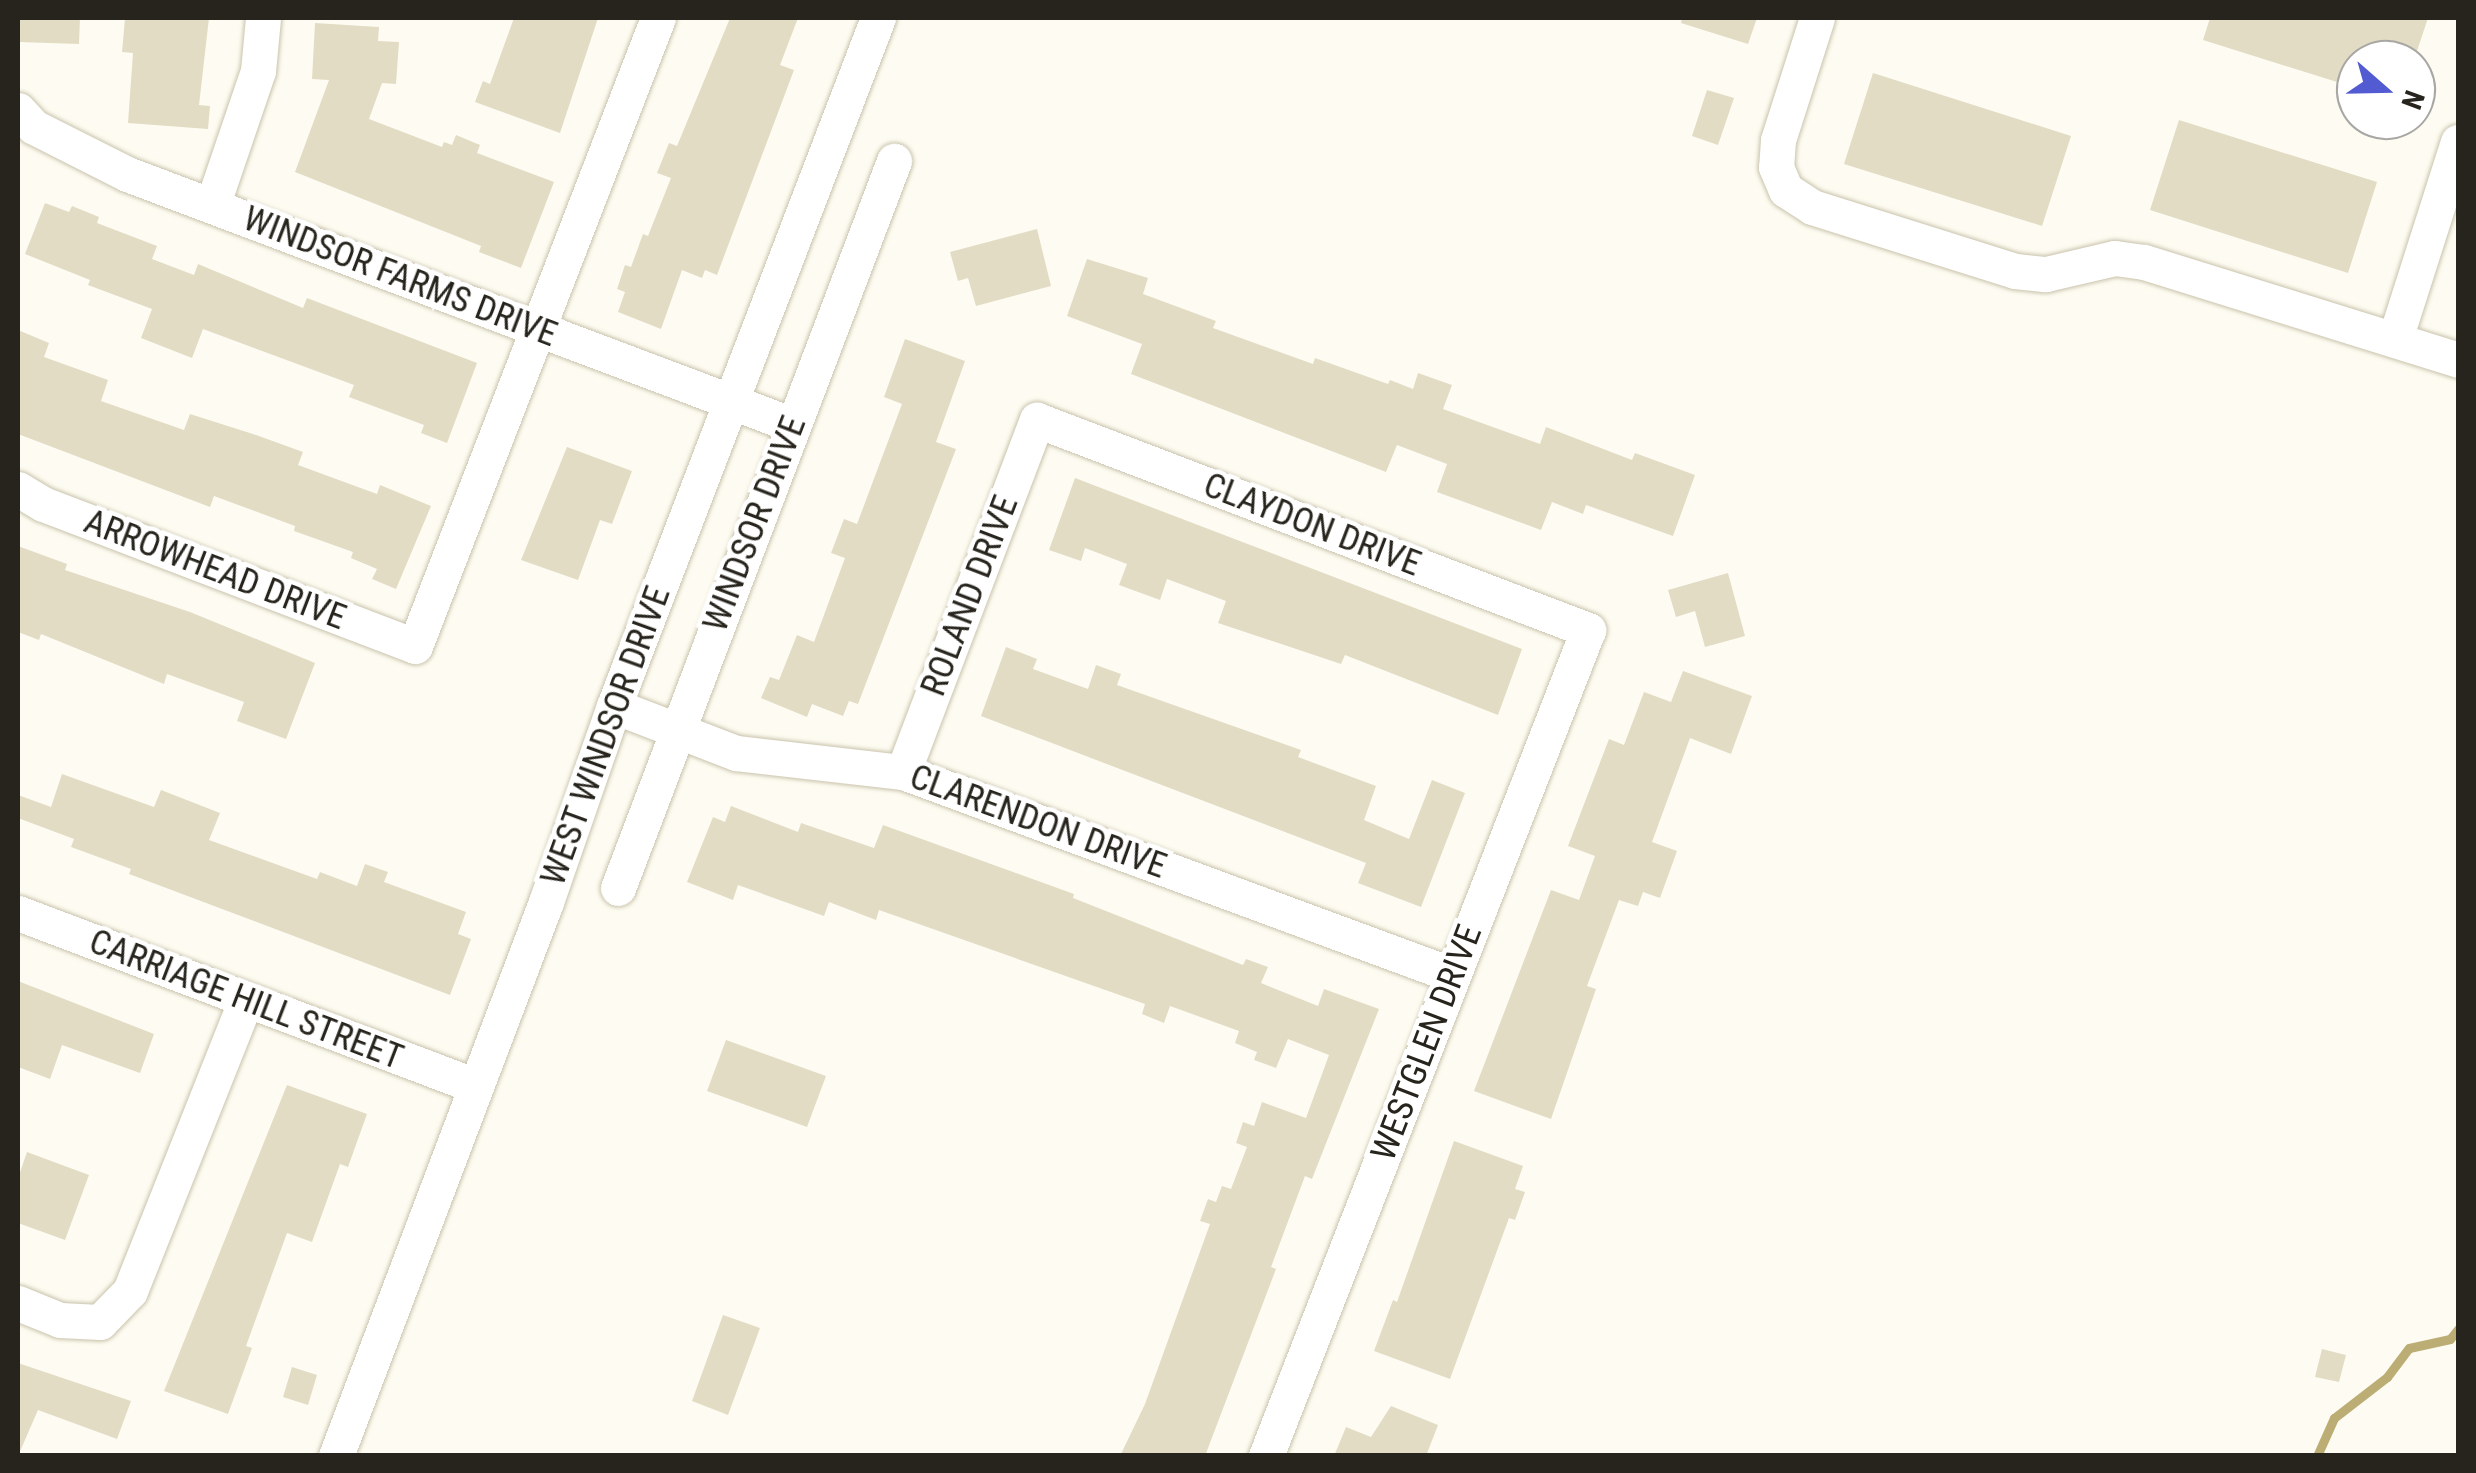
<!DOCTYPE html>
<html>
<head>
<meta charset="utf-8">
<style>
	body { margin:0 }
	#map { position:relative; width:2476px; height:1473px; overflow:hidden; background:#fefcf2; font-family:"Roboto Condensed",sans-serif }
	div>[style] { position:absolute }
	.stream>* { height:9px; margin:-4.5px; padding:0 4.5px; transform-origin:4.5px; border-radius:4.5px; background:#bbad74 }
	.building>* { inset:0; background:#e2dcc5 }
	.roads { filter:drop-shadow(0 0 2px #c9c3ac) drop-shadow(0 0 2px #c9c3ac) }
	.minor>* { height:35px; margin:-17.5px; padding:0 17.5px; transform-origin:17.5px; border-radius:17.5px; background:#fff }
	span { translate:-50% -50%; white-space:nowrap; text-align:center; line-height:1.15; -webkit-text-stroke:9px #fff; paint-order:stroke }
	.street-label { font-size:35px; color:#26241c }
	.frame { position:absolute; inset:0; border:20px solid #26241c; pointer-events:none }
	.north { position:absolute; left:2336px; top:40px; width:100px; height:100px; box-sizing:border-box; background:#fff; border:2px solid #a8a7a4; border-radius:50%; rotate:110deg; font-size:28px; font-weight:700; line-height:40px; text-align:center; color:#26241c }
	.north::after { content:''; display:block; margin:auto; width:35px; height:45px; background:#535bd2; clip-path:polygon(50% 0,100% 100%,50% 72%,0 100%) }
</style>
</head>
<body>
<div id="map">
	<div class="stream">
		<div style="left:2317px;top:1456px;width:42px;rotate:-65.9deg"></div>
		<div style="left:2334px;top:1418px;width:67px;rotate:-37.7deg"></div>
		<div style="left:2387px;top:1377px;width:36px;rotate:-53deg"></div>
		<div style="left:2409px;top:1348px;width:42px;rotate:-12.4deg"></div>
		<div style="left:2450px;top:1339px;width:13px;rotate:-51deg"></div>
	</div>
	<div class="building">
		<div style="clip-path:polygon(18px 18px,80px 18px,79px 44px,18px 42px)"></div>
		<div style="clip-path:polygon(125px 18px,209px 18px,199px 105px,210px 106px,208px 129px,128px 123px,133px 53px,122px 52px)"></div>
		<div style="clip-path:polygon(514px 18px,598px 18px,560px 133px,475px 102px,483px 81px,490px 84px)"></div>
		<div style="clip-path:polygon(730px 18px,798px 18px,780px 65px,794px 70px,717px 275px,705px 270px,702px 278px,682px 270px,661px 329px,618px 312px,625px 292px,617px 289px,625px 265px,631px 267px,643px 234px,648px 236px,671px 178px,657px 173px,669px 143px,677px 146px)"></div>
		<div style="clip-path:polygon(1682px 18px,1757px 18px,1748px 44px,1681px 23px)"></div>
		<div style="clip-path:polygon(2210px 18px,2428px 18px,2414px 60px,2356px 60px,2356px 88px,2203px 40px)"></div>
		<div style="clip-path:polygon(315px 23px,379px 27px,378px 41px,399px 42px,396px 84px,382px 83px,369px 119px,442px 147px,444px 142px,452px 145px,456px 135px,480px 145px,477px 153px,554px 182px,521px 268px,479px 252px,481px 246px,295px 172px,329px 80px,312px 79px)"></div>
		<div style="clip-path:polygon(1873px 73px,2071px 136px,2042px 226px,1844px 164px)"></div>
		<div style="clip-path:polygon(1707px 90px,1734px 98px,1718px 145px,1692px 136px)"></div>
		<div style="clip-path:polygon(2179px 120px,2377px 182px,2348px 273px,2150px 210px)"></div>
		<div style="clip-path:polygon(45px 203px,69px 212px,72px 206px,99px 217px,97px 223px,157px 246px,152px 259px,194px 275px,198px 264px,303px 308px,307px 298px,477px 363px,447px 443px,421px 433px,424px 425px,349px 397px,354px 385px,203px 329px,192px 358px,141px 338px,152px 309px,88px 285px,90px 280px,25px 254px)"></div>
		<div style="clip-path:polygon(1037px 229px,1051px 286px,976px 306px,968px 278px,958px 281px,950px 252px)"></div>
		<div style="clip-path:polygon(1087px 259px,1148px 278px,1143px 294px,1216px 321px,1213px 328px,1313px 364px,1315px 358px,1388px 384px,1390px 380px,1413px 389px,1418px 373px,1452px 385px,1443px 409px,1540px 444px,1546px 427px,1632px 460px,1635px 453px,1695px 475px,1673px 536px,1586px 505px,1583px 514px,1552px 502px,1541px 530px,1437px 492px,1447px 464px,1397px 445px,1386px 472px,1131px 374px,1142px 344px,1067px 316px)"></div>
		<div style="clip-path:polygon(18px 330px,49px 343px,44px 357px,108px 380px,101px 401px,184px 430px,190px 414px,253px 434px,303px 452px,298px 465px,377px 494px,380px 485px,431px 506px,396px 589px,372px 579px,377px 569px,351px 558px,353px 552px,294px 531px,295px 526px,214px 496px,210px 507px,18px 434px)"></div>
		<div style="clip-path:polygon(905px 339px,965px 361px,936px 442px,956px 449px,858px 704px,849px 701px,843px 716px,812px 704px,807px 717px,761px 698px,770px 677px,779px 680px,797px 635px,814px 642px,845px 558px,831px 553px,844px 519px,857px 524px,902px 404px,884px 397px)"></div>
		<div style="clip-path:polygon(567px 447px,632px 471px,612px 524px,600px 520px,578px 580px,521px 560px)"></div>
		<div style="clip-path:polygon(1075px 478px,1522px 649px,1498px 715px,1345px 655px,1341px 664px,1218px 623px,1226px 601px,1167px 579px,1160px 600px,1119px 585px,1127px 564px,1085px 548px,1081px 561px,1049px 550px)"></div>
		<div style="clip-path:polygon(18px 546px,67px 564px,65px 570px,190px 612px,315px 663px,286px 739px,237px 721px,244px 702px,167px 674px,164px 684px,41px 634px,39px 640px,18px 632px)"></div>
		<div style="clip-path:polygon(1728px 573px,1745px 636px,1705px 647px,1695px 611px,1676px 617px,1668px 590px)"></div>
		<div style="clip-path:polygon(1006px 647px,1037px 659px,1033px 669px,1088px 689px,1096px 665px,1121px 674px,1117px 685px,1301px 750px,1298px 757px,1376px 786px,1364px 820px,1409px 839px,1432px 780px,1465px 793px,1421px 907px,1358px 883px,1366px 863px,981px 716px)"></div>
		<div style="clip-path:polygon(1683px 671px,1752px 696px,1731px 754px,1690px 738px,1652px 842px,1677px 851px,1660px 898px,1643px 892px,1638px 906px,1619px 900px,1587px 986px,1596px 989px,1551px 1119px,1474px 1091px,1551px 890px,1579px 900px,1595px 856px,1568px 846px,1609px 739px,1624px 745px,1644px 692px,1671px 702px)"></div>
		<div style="clip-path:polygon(62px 774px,154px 807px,161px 790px,220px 813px,209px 840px,317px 879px,320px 872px,357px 886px,365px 864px,388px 872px,384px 882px,466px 912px,458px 934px,471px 939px,450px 995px,129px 874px,131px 869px,71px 847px,74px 839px,18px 818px,18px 795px,51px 807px)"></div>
		<div style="clip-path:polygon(731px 806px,798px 832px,801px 823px,874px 848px,883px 825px,1074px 894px,1073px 898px,1243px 965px,1246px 959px,1268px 967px,1261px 983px,1318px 1006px,1324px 989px,1379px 1009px,1312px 1179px,1305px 1176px,1271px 1267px,1276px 1269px,1205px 1456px,1120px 1456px,1145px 1404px,1210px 1224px,1200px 1221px,1208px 1199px,1216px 1202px,1222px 1186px,1231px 1189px,1247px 1147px,1236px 1143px,1243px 1122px,1254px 1126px,1262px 1102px,1306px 1118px,1329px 1055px,1288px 1039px,1276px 1068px,1254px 1060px,1257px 1052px,1235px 1043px,1239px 1031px,1170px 1006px,1164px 1023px,1142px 1014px,1145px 1004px,879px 910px,876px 920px,829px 902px,824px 916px,738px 885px,733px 900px,687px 882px,713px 817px,725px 822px)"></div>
		<div style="clip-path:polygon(18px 981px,154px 1034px,140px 1073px,62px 1045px,50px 1079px,18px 1067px)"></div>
		<div style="clip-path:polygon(726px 1040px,826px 1076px,807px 1127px,707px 1091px)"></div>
		<div style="clip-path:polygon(287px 1085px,367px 1114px,348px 1167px,340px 1164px,312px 1242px,287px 1233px,246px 1346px,252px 1348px,228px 1414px,164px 1391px)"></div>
		<div style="clip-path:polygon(1454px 1141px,1523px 1166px,1515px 1189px,1525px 1192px,1515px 1220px,1509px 1218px,1450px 1379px,1374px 1351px,1393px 1300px,1397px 1302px)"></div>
		<div style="clip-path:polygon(27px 1152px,89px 1175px,65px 1240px,18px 1223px,18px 1178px)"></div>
		<div style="clip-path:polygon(723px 1315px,760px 1328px,728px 1415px,692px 1401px)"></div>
		<div style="clip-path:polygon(2322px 1349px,2346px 1355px,2339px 1382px,2315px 1377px)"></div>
		<div style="clip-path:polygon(18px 1363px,131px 1401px,117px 1439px,38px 1410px,18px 1456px)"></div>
		<div style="clip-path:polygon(292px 1367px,317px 1375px,308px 1405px,283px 1397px)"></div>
		<div style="clip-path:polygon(1391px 1406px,1438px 1425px,1426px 1456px,1334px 1456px,1346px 1427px,1371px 1437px)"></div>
	</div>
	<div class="roads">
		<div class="minor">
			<div style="left:1817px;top:18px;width:128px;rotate:107.7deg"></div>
			<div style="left:1778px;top:140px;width:27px;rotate:94deg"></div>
			<div style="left:1776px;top:167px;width:25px;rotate:67deg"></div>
			<div style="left:1786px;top:190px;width:31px;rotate:33deg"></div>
			<div style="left:1812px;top:207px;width:213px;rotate:17.5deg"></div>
			<div style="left:2015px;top:271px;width:31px;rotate:6deg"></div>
			<div style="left:2046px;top:274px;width:71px;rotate:-13.1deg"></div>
			<div style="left:2115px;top:258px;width:29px;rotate:8deg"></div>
			<div style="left:2144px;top:262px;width:329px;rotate:17.3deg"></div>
			<div style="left:18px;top:110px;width:23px;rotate:47deg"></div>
			<div style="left:34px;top:127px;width:104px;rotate:26.8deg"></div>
			<div style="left:127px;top:174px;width:712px;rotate:20.65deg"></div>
			<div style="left:212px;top:206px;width:143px;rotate:-71.2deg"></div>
			<div style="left:258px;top:71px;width:53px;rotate:-84.6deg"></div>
			<div style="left:2395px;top:339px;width:207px;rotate:-72.3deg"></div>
			<div style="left:18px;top:489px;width:29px;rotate:31deg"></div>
			<div style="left:43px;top:504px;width:398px;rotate:20.9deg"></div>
			<div style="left:415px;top:646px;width:673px;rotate:-68.85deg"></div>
			<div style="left:614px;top:706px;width:131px;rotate:21.1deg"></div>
			<div style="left:736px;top:753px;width:168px;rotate:6.5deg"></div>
			<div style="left:903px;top:772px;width:586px;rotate:20.26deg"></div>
			<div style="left:903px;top:772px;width:377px;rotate:-69.2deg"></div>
			<div style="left:1037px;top:420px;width:590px;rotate:20.86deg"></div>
			<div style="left:1588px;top:630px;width:887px;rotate:111.3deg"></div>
			<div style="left:618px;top:888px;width:778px;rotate:-69.21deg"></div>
			<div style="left:18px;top:913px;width:489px;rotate:20.7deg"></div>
			<div style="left:18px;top:1303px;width:45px;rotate:22deg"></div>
			<div style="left:60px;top:1320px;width:40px;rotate:2.9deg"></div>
			<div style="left:100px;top:1322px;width:43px;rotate:-45.9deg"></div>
			<div style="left:130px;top:1291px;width:311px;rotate:-68.3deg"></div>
			<div style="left:336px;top:1456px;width:592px;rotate:-69.24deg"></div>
			<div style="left:546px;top:902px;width:207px;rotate:-70.9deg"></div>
			<div style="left:614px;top:706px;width:737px;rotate:-69.01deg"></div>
		</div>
	</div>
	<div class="street-label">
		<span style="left:400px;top:277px;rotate:21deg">WINDSOR FARMS DRIVE</span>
		<span style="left:755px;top:524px;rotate:-69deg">WINDSOR DRIVE</span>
		<span style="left:1312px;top:525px;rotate:21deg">CLAYDON DRIVE</span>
		<span style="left:215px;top:570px;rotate:21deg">ARROWHEAD DRIVE</span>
		<span style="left:970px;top:596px;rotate:-69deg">ROLAND DRIVE</span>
		<span style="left:606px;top:736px;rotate:-70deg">WEST WINDSOR DRIVE</span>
		<span style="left:1038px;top:822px;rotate:20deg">CLARENDON DRIVE</span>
		<span style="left:246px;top:1000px;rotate:21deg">CARRIAGE HILL STREET</span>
		<span style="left:1427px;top:1043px;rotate:-69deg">WESTGLEN DRIVE</span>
	</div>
	<div class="frame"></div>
	<div class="north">N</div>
</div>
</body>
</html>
